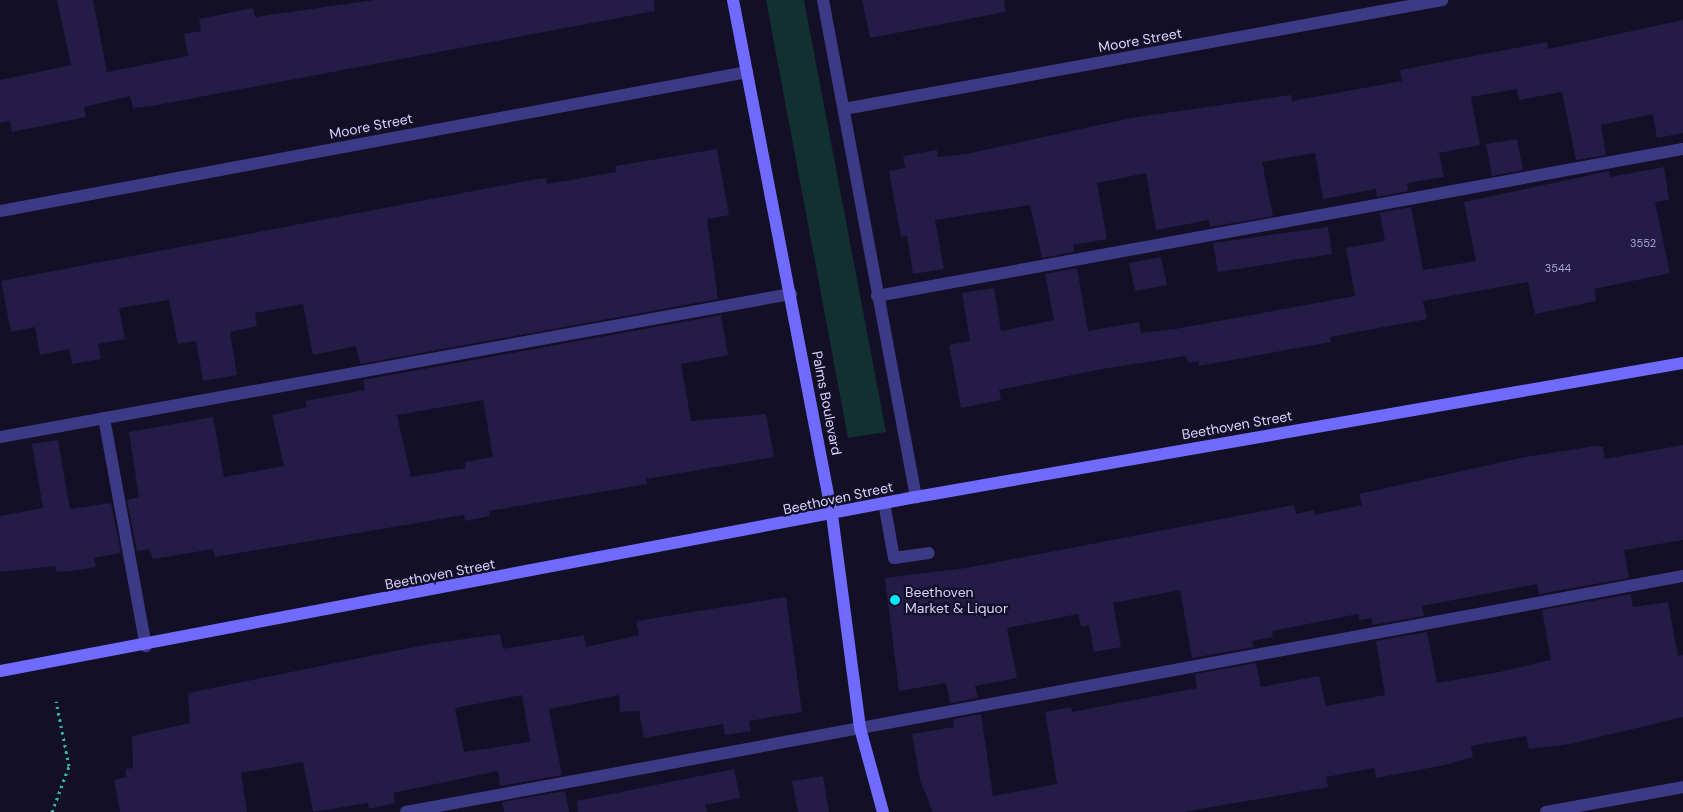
<!DOCTYPE html>
<html>
<head>
<meta charset="utf-8">
<style>
	body { margin:0 }
	#map { position:relative; width:1683px; height:812px; overflow:hidden; background:#130f26; font-family:"DM Sans",sans-serif }
	div>[style] { position:absolute }
	.green>* { inset:0; background:#12302f }
	.building>* { inset:0; background:#241b47 }
	.path>* { height:3px; margin-top:-1.5px; transform-origin:0; background:repeating-linear-gradient(90deg,#2fb8b0 0 2.5px,transparent 0 6.5px) }
	.lane>* { height:12px; margin:-6px; padding:0 6px; transform-origin:6px; border-radius:6px; background:#3d3a85 }
	.street>* { height:12px; margin:-6px; padding:0 6px; transform-origin:6px; border-radius:6px; background:#3d3a85 }
	.secondary>* { height:12px; margin:-6px; padding:0 6px; transform-origin:6px; border-radius:6px; background:#6f6bff }
	.dots>* { width:14px; height:14px; translate:-50% -50%; box-sizing:border-box; border:2px solid #130f26; border-radius:50% }
	span { translate:-50% -50%; white-space:nowrap; text-align:center; line-height:1.15; -webkit-text-stroke:4.5px #130f26; paint-order:stroke }
	.number-label { font-size:11px; color:#aca6d1 }
	.number-label span { -webkit-text-stroke-width:0 }
	.street-label { font-size:14px; color:#d9d4ff }
	.poi-label { font-size:14px; color:#d9d4ff }
	.left { translate:0 -50%; text-align:left }
</style>
</head>
<body>
<div id="map">
	<div class="green">
		<div style="clip-path:polygon(766px 0,804px 0,886px 432px,848px 438px)"></div>
	</div>
	<div class="building">
		<div style="clip-path:polygon(57px 0,93px 0,107px 72px,188px 56px,184px 34px,201px 31px,199px 19px,253px 8px,255px 17px,374px 0,654px 0,655px 11px,152px 106px,133px 108px,130px 96px,84px 107px,86px 117px,12px 132px,10px 121px,0 123px,0 80px,71px 65px)"></div>
		<div style="clip-path:polygon(862px 0,1004px 0,1005px 12px,870px 38px)"></div>
		<div style="clip-path:polygon(1683px 20px,1683px 133px,1657px 138px,1653px 114px,1601px 125px,1606px 155px,1576px 160px,1562px 92px,1519px 100px,1517px 89px,1471px 97px,1480px 145px,1439px 153px,1444px 177px,1407px 183px,1408px 191px,1377px 197px,1376px 189px,1323px 199px,1315px 153px,1262px 162px,1273px 216px,1210px 227px,1209px 220px,1156px 230px,1146px 173px,1097px 183px,1107px 239px,1073px 245px,1074px 252px,1042px 258px,1030px 205px,935px 220px,944px 269px,913px 274px,907px 236px,901px 237px,889px 171px,905px 168px,903px 156px,937px 150px,938px 157px,966px 154px,1131px 118px,1291px 95px,1292px 101px,1402px 81px,1400px 70px,1547px 42px,1548px 49px)"></div>
		<div style="clip-path:polygon(1517px 139px,1523px 170px,1492px 176px,1486px 144px)"></div>
		<div style="clip-path:polygon(717px 149px,729px 215px,707px 219px,718px 299px,360px 364px,356px 346px,313px 355px,303px 304px,255px 313px,257px 326px,230px 332px,237px 375px,203px 381px,196px 341px,178px 344px,169px 300px,119px 308px,125px 339px,98px 344px,101px 359px,72px 364px,69px 349px,40px 355px,35px 327px,11px 332px,1px 281px,526px 181px,546px 178px,547px 184px,616px 172px,615px 166px)"></div>
		<div style="clip-path:polygon(1664px 167px,1669px 200px,1655px 202px,1670px 273px,1594px 289px,1596px 301px,1535px 314px,1528px 282px,1423px 301px,1427px 319px,1330px 337px,1331px 342px,1199px 366px,1199px 361px,1188px 363px,1186px 356px,1102px 369px,999px 390px,1001px 400px,961px 408px,949px 345px,970px 341px,962px 293px,994px 288px,1001px 331px,1054px 320px,1045px 274px,1077px 268px,1088px 331px,1139px 322px,1141px 333px,1175px 329px,1355px 296px,1346px 248px,1385px 241px,1380px 213px,1411px 207px,1423px 270px,1476px 261px,1464px 202px,1609px 171px,1610px 177px)"></div>
		<div style="clip-path:polygon(1328px 227px,1332px 254px,1218px 272px,1213px 243px)"></div>
		<div style="clip-path:polygon(1161px 257px,1167px 285px,1135px 291px,1129px 263px)"></div>
		<div style="clip-path:polygon(evenodd,721px 315px,728px 355px,681px 364px,691px 421px,766px 414px,774px 457px,646px 479px,647px 484px,489px 511px,490px 516px,465px 521px,464px 515px,215px 557px,213px 549px,153px 559px,149px 549px,137px 551px,127px 500px,139px 497px,129px 432px,213px 417px,224px 477px,284px 466px,272px 415px,307px 407px,305px 401px,365px 390px,363px 380px,721px 315px,483px 400px,493px 457px,465px 462px,466px 468px,411px 477px,397px 415px,483px 400px)"></div>
		<div style="clip-path:polygon(58px 440px,70px 509px,111px 503px,121px 553px,94px 558px,96px 567px,72px 571px,56px 572px,55px 566px,0 572px,0 516px,43px 508px,32px 444px)"></div>
		<div style="clip-path:polygon(1683px 445px,1683px 540px,1624px 550px,1629px 578px,1539px 594px,1537px 584px,1422px 606px,1424px 616px,1373px 625px,1371px 618px,1359px 620px,1358px 614px,1272px 631px,1273px 637px,1252px 641px,1254px 647px,1192px 658px,1180px 590px,1113px 603px,1121px 647px,1094px 652px,1089px 625px,1081px 627px,1078px 614px,1007px 628px,1017px 678px,975px 686px,978px 698px,950px 703px,946px 683px,899px 691px,885px 578px,966px 568px,1294px 505px,1296px 514px,1314px 510px,1314px 515px,1362px 505px,1359px 494px,1520px 458px,1595px 446px,1603px 447px,1605px 459px)"></div>
		<div style="clip-path:polygon(1631px 594px,1633px 607px,1668px 602px,1678px 656px,1683px 655px,1683px 717px,1570px 744px,1529px 749px,1526px 736px,1471px 746px,1473px 757px,1445px 765px,1376px 778px,1374px 768px,1326px 777px,1328px 787px,1183px 812px,933px 812px,920px 780px,912px 734px,954px 727px,953px 719px,981px 714px,993px 796px,1057px 784px,1045px 712px,1071px 707px,1072px 712px,1197px 688px,1195px 674px,1256px 663px,1261px 687px,1319px 676px,1326px 706px,1385px 695px,1376px 641px,1427px 632px,1437px 683px,1499px 672px,1551px 660px,1542px 610px)"></div>
		<div style="clip-path:polygon(evenodd,786px 597px,802px 712px,749px 721px,751px 731px,725px 735px,723px 724px,644px 738px,639px 711px,620px 712px,619px 695px,549px 709px,562px 775px,500px 786px,498px 771px,393px 793px,395px 803px,369px 809px,368px 803px,313px 812px,303px 762px,241px 773px,247px 812px,120px 812px,114px 780px,126px 777px,126px 769px,133px 768px,132px 736px,190px 723px,188px 693px,429px 644px,500px 634px,503px 649px,584px 635px,586px 647px,639px 635px,636px 621px,786px 597px,522px 695px,530px 742px,464px 752px,455px 708px,522px 695px)"></div>
		<div style="clip-path:polygon(734px 769px,740px 798px,705px 805px,707px 812px,578px 812px,577px 801px)"></div>
		<div style="clip-path:polygon(823px 776px,829px 812px,798px 812px,792px 781px)"></div>
		<div style="clip-path:polygon(565px 791px,569px 812px,504px 812px,502px 802px)"></div>
	</div>
	<div class="path">
		<div style="left:52px;top:812px;width:49px;rotate:-69.7deg"></div>
		<div style="left:69px;top:766px;width:66px;rotate:-101.3deg"></div>
	</div>
	<div class="lane">
		<div style="left:877px;top:296px;width:819px;rotate:-10.34deg"></div>
		<div style="left:104px;top:418px;width:232px;rotate:79.6deg"></div>
		<div style="left:0;top:437px;width:804px;rotate:-10.25deg"></div>
		<div style="left:884px;top:503px;width:56px;rotate:79.7deg"></div>
		<div style="left:894px;top:558px;width:35px;rotate:-8deg"></div>
		<div style="left:406px;top:812px;width:1299px;rotate:-10.47deg"></div>
	</div>
	<div class="street">
		<div style="left:823px;top:0;width:506px;rotate:79.4deg"></div>
		<div style="left:844px;top:109px;width:608px;rotate:-10.33deg"></div>
		<div style="left:0;top:211px;width:760px;rotate:-10.54deg"></div>
		<div style="left:1546px;top:812px;width:139px;rotate:-10.3deg"></div>
	</div>
	<div class="secondary">
		<div style="left:733px;top:0;width:524px;rotate:79.12deg"></div>
		<div style="left:832px;top:515px;width:215px;rotate:82.5deg"></div>
		<div style="left:860px;top:728px;width:87px;rotate:74.7deg"></div>
		<div style="left:0;top:671px;width:932px;rotate:-10.76deg"></div>
		<div style="left:916px;top:497px;width:779px;rotate:-9.91deg"></div>
	</div>
	<div class="dots">
		<div style="left:895px;top:600px;background:#00e5ff"></div>
	</div>
	<div class="number-label">
		<span style="left:1643px;top:243px">3552</span>
		<span style="left:1558px;top:268px">3544</span>
	</div>
	<div class="street-label">
		<span style="left:1140px;top:40px;rotate:-10deg">Moore Street</span>
		<span style="left:371px;top:126px;rotate:-11deg">Moore Street</span>
		<span style="left:827px;top:403px;rotate:79deg">Palms Boulevard</span>
		<span style="left:1237px;top:425px;rotate:-10deg">Beethoven Street</span>
		<span style="left:838px;top:498px;rotate:-12deg">Beethoven Street</span>
		<span style="left:440px;top:574px;rotate:-11deg">Beethoven Street</span>
	</div>
	<div class="poi-label">
		<span class="left" style="left:905px;top:600px">Beethoven<br>Market &amp; Liquor</span>
	</div>
</div>
</body>
</html>
